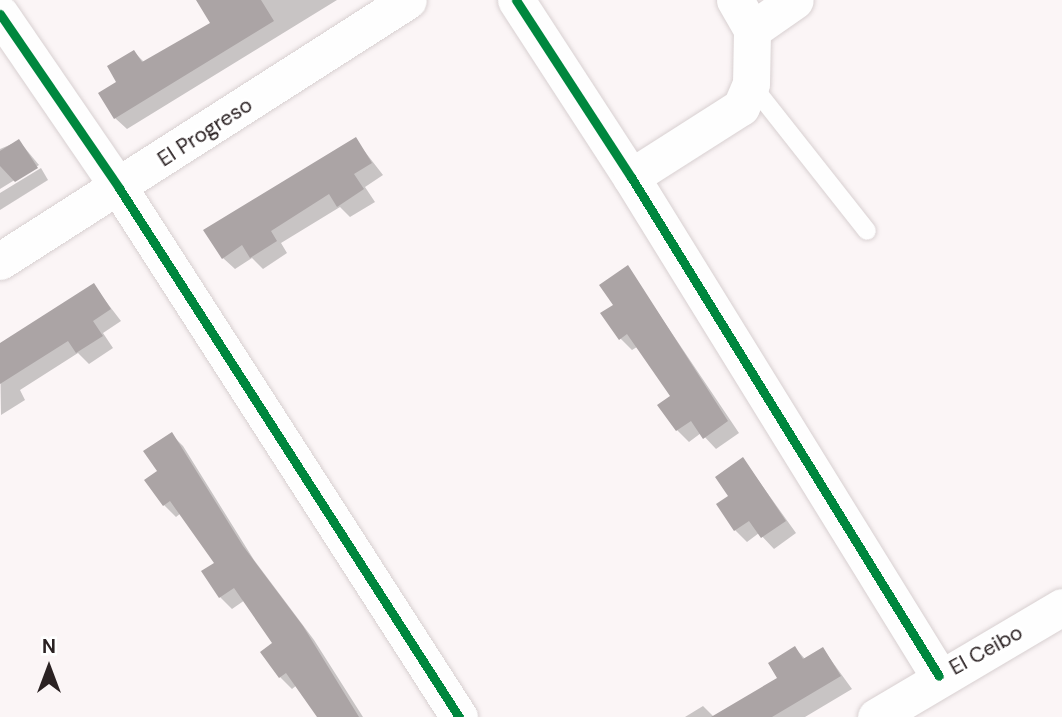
<!DOCTYPE html>
<html>
<head>
<meta charset="utf-8">
<style>
	body { margin:0 }
	#map { position:relative; width:1062px; height:717px; overflow:hidden; background:#fbf5f6; font-family:"DM Sans",sans-serif }
	div>[style] { position:absolute }
	.shadow>* { inset:0; background:#0003 }
	.building>* { inset:0; background:#aba4a5 }
	.roads { filter:drop-shadow(0 0 2px #d8d0d1) drop-shadow(0 0 2px #d8d0d1) }
	.service>* { height:18px; margin:-9px; padding:0 9px; transform-origin:9px; border-radius:9px; background:#fefefe }
	.minor>* { height:37px; margin:-18.5px; padding:0 18.5px; transform-origin:18.5px; border-radius:18.5px; background:#fefefe }
	.cycleway>* { height:9px; margin:-4.5px; padding:0 4.5px; transform-origin:4.5px; border-radius:4.5px; background:#00873e }
	span { translate:-50% -50%; white-space:nowrap; text-align:center; line-height:1.15; -webkit-text-stroke:7px #fff; paint-order:stroke }
	.street-label { font-size:21px; color:#2b2223 }
	.north { position:absolute; left:14px; top:633px; width:70px; height:70px; -webkit-text-stroke:5px #fff; paint-order:stroke; rotate:0deg; font-size:19px; font-weight:700; line-height:28px; text-align:center; color:#2b2223 }
	.north::after { content:''; display:block; margin:auto; width:24px; height:32px; background:#2b2223; clip-path:polygon(50% 0,100% 100%,50% 72%,0 100%) }
</style>
</head>
<body>
<div id="map">
	<div class="shadow">
		<div style="clip-path:polygon(217px 0,337px 0,127px 129px,115px 118px,118px 82px,134px 52px,145px 63px,213px 24px)"></div>
		<div style="clip-path:polygon(355px 139px,383px 175px,365px 187px,375px 202px,350px 217px,340px 207px,281px 243px,287px 253px,263px 269px,252px 258px,235px 269px,223px 258px)"></div>
		<div style="clip-path:polygon(19px 141px,39px 165px,0 189px,0 149px)"></div>
		<div style="clip-path:polygon(41px 168px,48px 180px,0 210px,0 193px)"></div>
		<div style="clip-path:polygon(628px 268px,739px 433px,716px 449px,701px 433px,689px 442px,677px 430px,672px 397px,637px 347px,632px 350px,620px 338px,615px 305px)"></div>
		<div style="clip-path:polygon(94px 286px,121px 321px,103px 333px,113px 348px,89px 364px,78px 353px,20px 390px,25px 400px,1px 415px,0 344px)"></div>
		<div style="clip-path:polygon(171px 434px,183px 446px,254px 560px,314px 640px,363px 717px,319px 717px,297px 685px,292px 689px,280px 677px,275px 644px,245px 600px,232px 609px,220px 597px,216px 563px,181px 513px,176px 517px,164px 505px,159px 472px)"></div>
		<div style="clip-path:polygon(743px 459px,796px 533px,774px 549px,759px 533px,747px 542px,735px 530px,730px 496px)"></div>
		<div style="clip-path:polygon(795px 648px,806px 660px,823px 649px,852px 689px,805px 717px,714px 717px,779px 679px)"></div>
		<div style="clip-path:polygon(703px 706px,714px 717px,685px 717px)"></div>
	</div>
	<div class="building">
		<div style="clip-path:polygon(196px 0,261px 0,274px 21px,114px 119px,98px 93px,116px 82px,107px 66px,134px 50px,142px 62px,210px 23px)"></div>
		<div style="clip-path:polygon(356px 137px,372px 163px,354px 174px,364px 189px,337px 207px,329px 194px,271px 231px,277px 241px,250px 258px,242px 245px,222px 259px,203px 230px)"></div>
		<div style="clip-path:polygon(19px 139px,38px 168px,15px 182px,0 166px,0 151px)"></div>
		<div style="clip-path:polygon(628px 265px,728px 421px,703px 439px,691px 421px,676px 431px,657px 405px,670px 396px,627px 334px,619px 340px,600px 313px,613px 305px,599px 285px)"></div>
		<div style="clip-path:polygon(94px 283px,111px 309px,93px 321px,103px 336px,76px 353px,68px 341px,0 384px,0 343px)"></div>
		<div style="clip-path:polygon(172px 432px,243px 546px,303px 626px,359px 717px,317px 717px,286px 673px,279px 678px,260px 652px,272px 643px,234px 588px,219px 598px,201px 571px,214px 563px,170px 501px,163px 506px,144px 480px,157px 471px,143px 451px)"></div>
		<div style="clip-path:polygon(743px 457px,786px 521px,761px 538px,749px 521px,734px 531px,716px 504px,728px 496px,715px 477px)"></div>
		<div style="clip-path:polygon(795px 646px,803px 659px,823px 647px,841px 676px,772px 717px,711px 717px,777px 678px,768px 663px)"></div>
	</div>
	<div class="roads">
		<div class="service">
			<div style="left:751px;top:84px;width:187px;rotate:51.7deg"></div>
		</div>
		<div class="minor">
			<div style="left:516px;top:0;width:211px;rotate:57deg"></div>
			<div style="left:631px;top:177px;width:586px;rotate:58.32deg"></div>
			<div style="left:735px;top:0;width:34px;rotate:60deg"></div>
			<div style="left:0;top:14px;width:211px;rotate:55.6deg"></div>
			<div style="left:119px;top:188px;width:629px;rotate:57.27deg"></div>
			<div style="left:631px;top:177px;width:130px;rotate:-32.5deg"></div>
			<div style="left:741px;top:107px;width:25px;rotate:-67deg"></div>
			<div style="left:751px;top:84px;width:54px;rotate:-88.9deg"></div>
			<div style="left:752px;top:30px;width:52px;rotate:-34.9deg"></div>
			<div style="left:0;top:261px;width:484px;rotate:-32.6deg"></div>
			<div style="left:876px;top:717px;width:216px;rotate:-30.6deg"></div>
		</div>
	</div>
	<div class="cycleway">
		<div style="left:516px;top:0;width:211px;rotate:57deg"></div>
		<div style="left:631px;top:177px;width:586px;rotate:58.32deg"></div>
		<div style="left:0;top:14px;width:211px;rotate:55.6deg"></div>
		<div style="left:119px;top:188px;width:629px;rotate:57.27deg"></div>
	</div>
	<div class="street-label">
		<span style="left:205px;top:132px;rotate:-33deg">El Progreso</span>
		<span style="left:986px;top:650px;rotate:-29deg">El Ceibo</span>
	</div>
	<div class="north">N</div>
</div>
</body>
</html>
